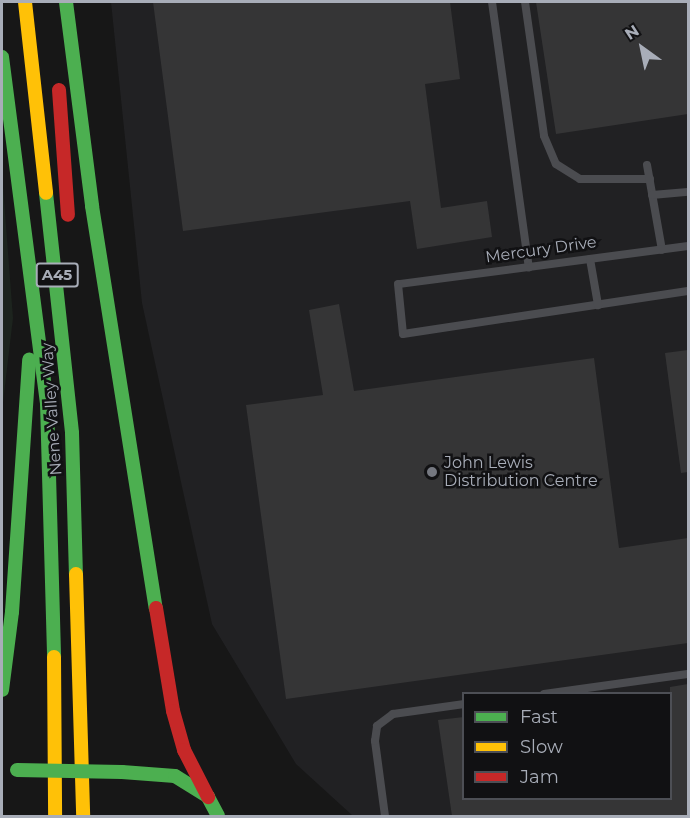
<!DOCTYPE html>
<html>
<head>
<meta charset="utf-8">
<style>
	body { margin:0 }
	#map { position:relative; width:690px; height:818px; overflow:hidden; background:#171717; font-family:Montserrat,sans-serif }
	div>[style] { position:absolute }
	.built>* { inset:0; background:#212123 }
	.green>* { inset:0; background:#1d241e }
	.building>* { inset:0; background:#353536 }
	.lane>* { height:8px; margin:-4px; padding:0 4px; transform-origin:4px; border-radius:4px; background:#4b4c50 }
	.fast>* { height:14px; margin:-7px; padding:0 7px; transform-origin:7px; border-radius:7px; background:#4caf50 }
	.slow>* { height:14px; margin:-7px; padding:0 7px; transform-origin:7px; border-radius:7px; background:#ffc107 }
	.jam>* { height:14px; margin:-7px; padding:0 7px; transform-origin:7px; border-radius:7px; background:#c62828 }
	.fast-bridge>* { height:14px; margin:-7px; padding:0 7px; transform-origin:7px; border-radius:7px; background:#4caf50 }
	.dots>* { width:16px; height:16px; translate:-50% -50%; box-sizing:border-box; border:3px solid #111113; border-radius:50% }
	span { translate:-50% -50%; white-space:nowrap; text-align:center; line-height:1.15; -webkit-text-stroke:5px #111113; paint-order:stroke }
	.shield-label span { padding:2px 4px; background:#111113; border:2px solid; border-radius:4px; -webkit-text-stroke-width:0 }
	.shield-label { font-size:15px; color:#a8adb8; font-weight:700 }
	.street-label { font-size:16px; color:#a8adb8 }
	.poi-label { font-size:16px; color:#a8adb8 }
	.left { translate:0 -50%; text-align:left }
	.frame { position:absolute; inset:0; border:3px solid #a8adb8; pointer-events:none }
	.legend { position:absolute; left:462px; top:692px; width:210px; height:108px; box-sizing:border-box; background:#111113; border:2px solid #4d4f55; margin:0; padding:8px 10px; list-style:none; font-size:18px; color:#a8adb8 }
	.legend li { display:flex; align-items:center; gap:12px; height:30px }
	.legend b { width:30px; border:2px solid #4d4f55 }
	.north { position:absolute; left:612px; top:18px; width:60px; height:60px; -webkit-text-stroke:4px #111113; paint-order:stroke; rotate:327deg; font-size:16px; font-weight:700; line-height:24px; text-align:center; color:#a8adb8 }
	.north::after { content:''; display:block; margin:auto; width:21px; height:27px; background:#a8adb8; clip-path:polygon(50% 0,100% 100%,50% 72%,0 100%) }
</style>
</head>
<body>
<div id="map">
	<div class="built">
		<div style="clip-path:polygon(evenodd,111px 2px,688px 2px,688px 816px,353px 816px,296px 764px,212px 624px,142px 303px,111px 2px,464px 694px,670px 694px,670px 798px,464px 798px,464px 694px)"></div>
	</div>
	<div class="green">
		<div style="clip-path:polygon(2px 173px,13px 318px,2px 411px)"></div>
	</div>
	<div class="building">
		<div style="clip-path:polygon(153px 2px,450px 2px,460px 79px,425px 84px,441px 208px,487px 201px,492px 237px,417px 249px,410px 201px,183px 231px)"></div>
		<div style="clip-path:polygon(536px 2px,688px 2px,688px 114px,556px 134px)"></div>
		<div style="clip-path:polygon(339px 304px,354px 391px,594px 358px,619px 548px,688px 538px,688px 643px,286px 699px,246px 405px,323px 395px,309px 310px)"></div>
		<div style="clip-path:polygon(688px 350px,688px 472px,681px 473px,665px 353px)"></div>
		<div style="clip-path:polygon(688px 684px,688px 816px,452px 816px,438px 720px,464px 717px,464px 798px,670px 798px,670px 687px)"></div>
	</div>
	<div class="lane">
		<div style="left:492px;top:2px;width:268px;rotate:82.1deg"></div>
		<div style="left:525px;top:2px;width:135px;rotate:81.9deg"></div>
		<div style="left:544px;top:136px;width:30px;rotate:67deg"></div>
		<div style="left:556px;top:164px;width:28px;rotate:32deg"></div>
		<div style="left:580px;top:179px;width:70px"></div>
		<div style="left:647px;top:165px;width:86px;rotate:80deg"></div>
		<div style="left:652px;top:195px;width:36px;rotate:-5deg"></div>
		<div style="left:688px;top:246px;width:292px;rotate:172.5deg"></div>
		<div style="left:398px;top:284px;width:50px;rotate:84.3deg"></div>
		<div style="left:403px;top:334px;width:288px;rotate:-8.6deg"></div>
		<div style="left:590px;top:259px;width:47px;rotate:80.1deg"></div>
		<div style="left:544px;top:694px;width:145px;rotate:-7.9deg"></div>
		<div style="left:385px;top:816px;width:76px;rotate:-97.6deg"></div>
		<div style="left:375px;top:741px;width:15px;rotate:-82deg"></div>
		<div style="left:377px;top:726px;width:20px;rotate:-37deg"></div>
		<div style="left:393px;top:714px;width:72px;rotate:-8deg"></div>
	</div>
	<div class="fast">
		<div style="left:66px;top:2px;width:206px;rotate:82.7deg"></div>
		<div style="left:92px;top:206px;width:407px;rotate:81deg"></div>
		<div style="left:2px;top:57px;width:349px;rotate:82.6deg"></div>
		<div style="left:47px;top:403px;width:254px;rotate:88.4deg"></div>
		<div style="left:46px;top:193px;width:241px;rotate:83.8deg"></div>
		<div style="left:72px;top:433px;width:141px;rotate:88.4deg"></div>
		<div style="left:2px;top:690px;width:79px;rotate:-82.7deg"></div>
		<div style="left:12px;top:612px;width:253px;rotate:-86.1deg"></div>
		<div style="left:122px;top:772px;width:53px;rotate:4.3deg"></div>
		<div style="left:175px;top:776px;width:39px;rotate:32deg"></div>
		<div style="left:208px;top:797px;width:21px;rotate:62deg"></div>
	</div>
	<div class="slow">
		<div style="left:25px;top:2px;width:192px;rotate:83.7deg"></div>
		<div style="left:76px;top:574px;width:242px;rotate:88.3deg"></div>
		<div style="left:54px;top:657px;width:159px;rotate:89.6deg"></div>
	</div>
	<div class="jam">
		<div style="left:59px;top:90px;width:125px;rotate:85.9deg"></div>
		<div style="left:156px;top:608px;width:104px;rotate:80.6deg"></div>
		<div style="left:173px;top:711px;width:41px;rotate:74.2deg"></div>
		<div style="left:184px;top:750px;width:53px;rotate:62.9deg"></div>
	</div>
	<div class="fast-bridge">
		<div style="left:17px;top:770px;width:105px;rotate:1.1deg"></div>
	</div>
	<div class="dots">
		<div style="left:432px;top:472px;background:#757880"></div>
	</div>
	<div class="shield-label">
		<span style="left:57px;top:275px">A45</span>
	</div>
	<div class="street-label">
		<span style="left:541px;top:250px;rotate:-8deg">Mercury Drive</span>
		<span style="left:52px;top:409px;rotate:-94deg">Nene Valley Way</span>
	</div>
	<div class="poi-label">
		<span class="left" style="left:444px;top:472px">John Lewis<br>Distribution Centre</span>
	</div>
	<div class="frame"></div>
	<ul class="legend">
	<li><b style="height:8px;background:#4caf50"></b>Fast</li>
	<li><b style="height:8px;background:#ffc107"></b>Slow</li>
	<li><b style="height:8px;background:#c62828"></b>Jam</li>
	</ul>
	<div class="north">N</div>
</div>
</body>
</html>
